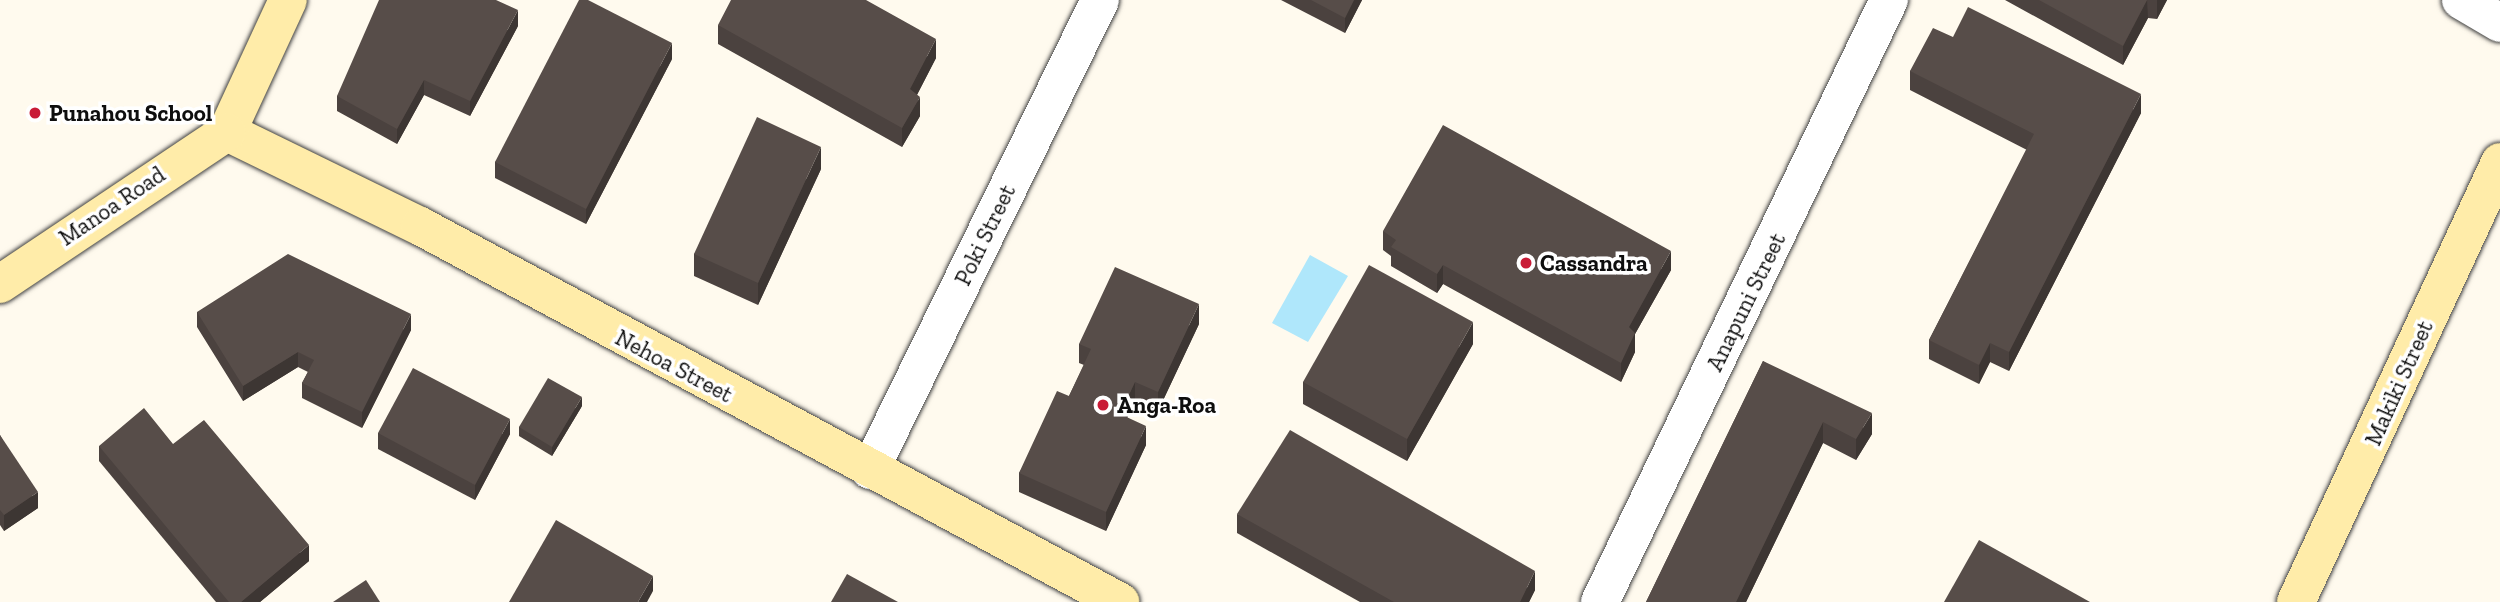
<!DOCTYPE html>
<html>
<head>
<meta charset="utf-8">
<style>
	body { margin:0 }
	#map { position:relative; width:2500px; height:602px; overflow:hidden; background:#fffaee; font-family:"Zilla Slab",serif }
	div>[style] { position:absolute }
	.water>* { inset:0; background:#afe7fb }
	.roads { filter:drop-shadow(0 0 2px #414141) drop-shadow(0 0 2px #414141) }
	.street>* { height:38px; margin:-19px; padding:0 19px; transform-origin:19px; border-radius:19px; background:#fff }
	.secondary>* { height:38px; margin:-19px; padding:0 19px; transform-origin:19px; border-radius:19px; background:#ffeca9 }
	.wall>* { inset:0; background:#4b423f }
	.shaded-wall>* { inset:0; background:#3d3633 }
	.building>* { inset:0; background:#574d49 }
	.dots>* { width:19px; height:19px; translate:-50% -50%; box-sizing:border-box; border:4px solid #fff; border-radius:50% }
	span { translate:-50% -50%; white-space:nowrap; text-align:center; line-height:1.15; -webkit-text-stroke:7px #fff; paint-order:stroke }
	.poi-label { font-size:23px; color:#0e0e0e; font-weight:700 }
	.left { translate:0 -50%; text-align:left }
	.street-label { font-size:23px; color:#0e0e0e }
</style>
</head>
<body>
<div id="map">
	<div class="water">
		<div style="clip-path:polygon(1310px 255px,1348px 276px,1308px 342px,1272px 323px)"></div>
	</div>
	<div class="roads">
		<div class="street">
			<div style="left:2461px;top:0;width:45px;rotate:30.5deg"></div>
			<div style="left:870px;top:470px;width:523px;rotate:-63.92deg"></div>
			<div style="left:1600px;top:602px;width:668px;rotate:-64.36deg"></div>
		</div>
		<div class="secondary">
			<div style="left:227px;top:132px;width:215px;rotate:26deg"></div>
			<div style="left:420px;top:226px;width:795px;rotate:28.24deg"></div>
			<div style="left:227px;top:132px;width:145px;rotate:-65.2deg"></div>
			<div style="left:0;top:284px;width:273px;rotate:-33.8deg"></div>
			<div style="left:2296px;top:602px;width:485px;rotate:-65.1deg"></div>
		</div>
	</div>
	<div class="wall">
		<div style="clip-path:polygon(1281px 0,1362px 0,1345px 33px)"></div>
		<div style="clip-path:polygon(2005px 0,2167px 0,2157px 19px,2148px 18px,2123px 65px)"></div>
		<div style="clip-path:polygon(718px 25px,936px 58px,917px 95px,920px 116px,902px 147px,718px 44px)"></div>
		<div style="clip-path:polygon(518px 26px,470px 116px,424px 95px,397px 144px,337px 111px,337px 96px)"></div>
		<div style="clip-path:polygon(1953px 37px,2141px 113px,2009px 371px,1990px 362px,1979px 384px,1929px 359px,1929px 340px,2027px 150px,1910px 90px,1910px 71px)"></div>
		<div style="clip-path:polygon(672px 59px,586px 224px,495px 178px,495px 162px)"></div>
		<div style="clip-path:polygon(821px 169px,758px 305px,694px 276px,694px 254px)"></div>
		<div style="clip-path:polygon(1383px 231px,1671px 270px,1635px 334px,1635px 352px,1621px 382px,1443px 284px,1437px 293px,1391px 266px,1391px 256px,1383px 250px)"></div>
		<div style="clip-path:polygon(197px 312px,411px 330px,362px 428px,302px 398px,302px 383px,308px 372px,298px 367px,243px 401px,197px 327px)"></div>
		<div style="clip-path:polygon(1199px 324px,1158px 411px,1135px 401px,1127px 417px,1146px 445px,1106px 531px,1019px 492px,1019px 473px,1069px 396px,1084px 365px,1079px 363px,1079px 344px)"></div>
		<div style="clip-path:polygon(1473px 344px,1407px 461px,1303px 404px,1303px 382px)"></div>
		<div style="clip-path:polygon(1763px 361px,1872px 434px,1856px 460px,1823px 443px,1746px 602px,1646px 602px)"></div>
		<div style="clip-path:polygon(582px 406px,552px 456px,519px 436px,519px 427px)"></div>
		<div style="clip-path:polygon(378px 433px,510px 434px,475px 500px,378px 449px)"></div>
		<div style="clip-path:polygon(0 435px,38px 508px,4px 531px,0 525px)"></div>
		<div style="clip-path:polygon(173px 444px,309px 561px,260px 602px,216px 602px,99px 461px,99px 446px)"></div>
		<div style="clip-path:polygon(1237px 514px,1535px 590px,1529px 602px,1360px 602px,1237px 533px)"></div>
	</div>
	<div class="shaded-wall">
		<div style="clip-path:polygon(1354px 0,1362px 0,1345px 33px,1345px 18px)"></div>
		<div style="clip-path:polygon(2147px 0,2148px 18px,2123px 65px,2123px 46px)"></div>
		<div style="clip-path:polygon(2157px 0,2167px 0,2157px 19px)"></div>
		<div style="clip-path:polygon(518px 10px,518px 26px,470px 116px,470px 101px)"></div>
		<div style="clip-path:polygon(936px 39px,936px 58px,910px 108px,910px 89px)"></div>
		<div style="clip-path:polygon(672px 43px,672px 59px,586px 224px,586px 209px)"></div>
		<div style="clip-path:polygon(424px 80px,424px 95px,397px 144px,397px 129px)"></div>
		<div style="clip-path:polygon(2141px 94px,2141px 113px,2009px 371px,2009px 352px)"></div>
		<div style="clip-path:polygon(920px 97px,920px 116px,902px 147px,902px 128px)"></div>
		<div style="clip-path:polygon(821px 147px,821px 169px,758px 305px,758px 283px)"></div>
		<div style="clip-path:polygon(1671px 251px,1671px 270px,1635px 334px,1635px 352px,1621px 382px,1621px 363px,1629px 327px)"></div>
		<div style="clip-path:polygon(1443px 265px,1443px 284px,1437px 293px,1437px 274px)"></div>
		<div style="clip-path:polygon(1199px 304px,1199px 324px,1158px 411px,1158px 392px)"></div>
		<div style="clip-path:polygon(411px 314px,411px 330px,362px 428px,362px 412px)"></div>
		<div style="clip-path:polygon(1473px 322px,1473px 344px,1407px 461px,1407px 439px)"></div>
		<div style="clip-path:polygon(1990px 343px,1990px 362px,1979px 384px,1979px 365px)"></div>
		<div style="clip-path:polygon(298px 352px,298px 367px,243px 401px,243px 386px)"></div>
		<div style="clip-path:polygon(1135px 382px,1135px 401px,1120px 433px,1120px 414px)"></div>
		<div style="clip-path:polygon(582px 397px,582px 406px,552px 456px,552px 447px)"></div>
		<div style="clip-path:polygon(1872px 413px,1872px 434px,1856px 460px,1856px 439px)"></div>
		<div style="clip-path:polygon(510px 419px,510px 434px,475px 500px,475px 485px)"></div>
		<div style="clip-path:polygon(1823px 422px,1823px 443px,1746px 602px,1736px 602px)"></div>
		<div style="clip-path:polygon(1146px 426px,1146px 445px,1106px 531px,1106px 512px)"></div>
		<div style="clip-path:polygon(38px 492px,38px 508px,4px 531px,4px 515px)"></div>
		<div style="clip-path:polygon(309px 545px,309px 561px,260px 602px,241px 602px)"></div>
		<div style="clip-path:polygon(1535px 571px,1535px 590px,1529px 602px,1520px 602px)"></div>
		<div style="clip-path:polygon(653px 576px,653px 591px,647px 602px,638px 602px)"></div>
	</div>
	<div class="building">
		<div style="clip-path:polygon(379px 0,496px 0,518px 10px,470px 101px,424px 80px,397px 129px,337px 96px)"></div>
		<div style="clip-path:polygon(579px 0,588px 0,672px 43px,586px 209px,495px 162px)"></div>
		<div style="clip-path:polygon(731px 0,866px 0,936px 39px,910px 89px,920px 97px,902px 128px,718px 25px)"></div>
		<div style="clip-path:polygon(1311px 0,1354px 0,1345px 18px)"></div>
		<div style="clip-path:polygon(2039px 0,2147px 0,2123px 46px)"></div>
		<div style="clip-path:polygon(1968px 7px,2141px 94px,2009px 352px,1990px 343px,1979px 365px,1929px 340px,2034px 134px,1910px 71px,1933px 28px,1953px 37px)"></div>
		<div style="clip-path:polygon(757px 117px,821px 147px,758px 283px,694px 254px)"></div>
		<div style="clip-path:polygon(1443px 125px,1671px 251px,1629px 327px,1635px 333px,1621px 363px,1443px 265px,1437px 274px,1391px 247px,1396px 240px,1383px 231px)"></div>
		<div style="clip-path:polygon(288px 254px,411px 314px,362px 412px,302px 383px,314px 360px,298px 352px,243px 386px,197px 312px)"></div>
		<div style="clip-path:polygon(1369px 265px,1473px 322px,1407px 439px,1303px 382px)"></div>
		<div style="clip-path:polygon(1115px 267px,1199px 304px,1158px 392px,1135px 382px,1120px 414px,1146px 426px,1106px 512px,1019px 473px,1057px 391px,1069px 396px,1091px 349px,1079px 344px)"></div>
		<div style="clip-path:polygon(1763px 361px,1872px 413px,1856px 439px,1823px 422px,1736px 602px,1646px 602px)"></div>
		<div style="clip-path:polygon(413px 368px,510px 419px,475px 485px,378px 433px)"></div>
		<div style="clip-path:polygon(548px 378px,582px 397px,552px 447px,519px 427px)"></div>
		<div style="clip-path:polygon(144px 408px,173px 444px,204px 420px,309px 545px,241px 602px,229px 602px,99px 446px)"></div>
		<div style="clip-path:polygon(1290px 430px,1535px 571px,1520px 602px,1394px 602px,1237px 514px)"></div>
		<div style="clip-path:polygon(0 435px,38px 492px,4px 515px,0 510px)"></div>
		<div style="clip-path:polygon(556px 520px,653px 576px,638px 602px,509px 602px)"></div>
		<div style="clip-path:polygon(1979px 540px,2090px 602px,1944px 602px)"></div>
		<div style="clip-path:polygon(847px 574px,898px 602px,831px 602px)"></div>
		<div style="clip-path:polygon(366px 580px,380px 602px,333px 602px)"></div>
	</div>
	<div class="dots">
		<div style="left:35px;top:113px;background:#c91b36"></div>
		<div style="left:1526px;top:263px;background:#c91b36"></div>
		<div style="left:1103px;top:405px;background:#c91b36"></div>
	</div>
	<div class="poi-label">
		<span class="left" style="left:49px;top:113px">Punahou School</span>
		<span class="left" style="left:1540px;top:263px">Cassandra</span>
		<span class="left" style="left:1117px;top:405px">Anga-Roa</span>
	</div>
	<div class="street-label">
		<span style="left:112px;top:206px;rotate:-34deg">Manoa Road</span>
		<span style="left:985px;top:235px;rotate:-64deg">Poki Street</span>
		<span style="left:1746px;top:302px;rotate:-64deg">Anapuni Street</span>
		<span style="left:674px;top:366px;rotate:28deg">Nehoa Street</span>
		<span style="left:2399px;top:383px;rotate:-66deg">Makiki Street</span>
	</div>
</div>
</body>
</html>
